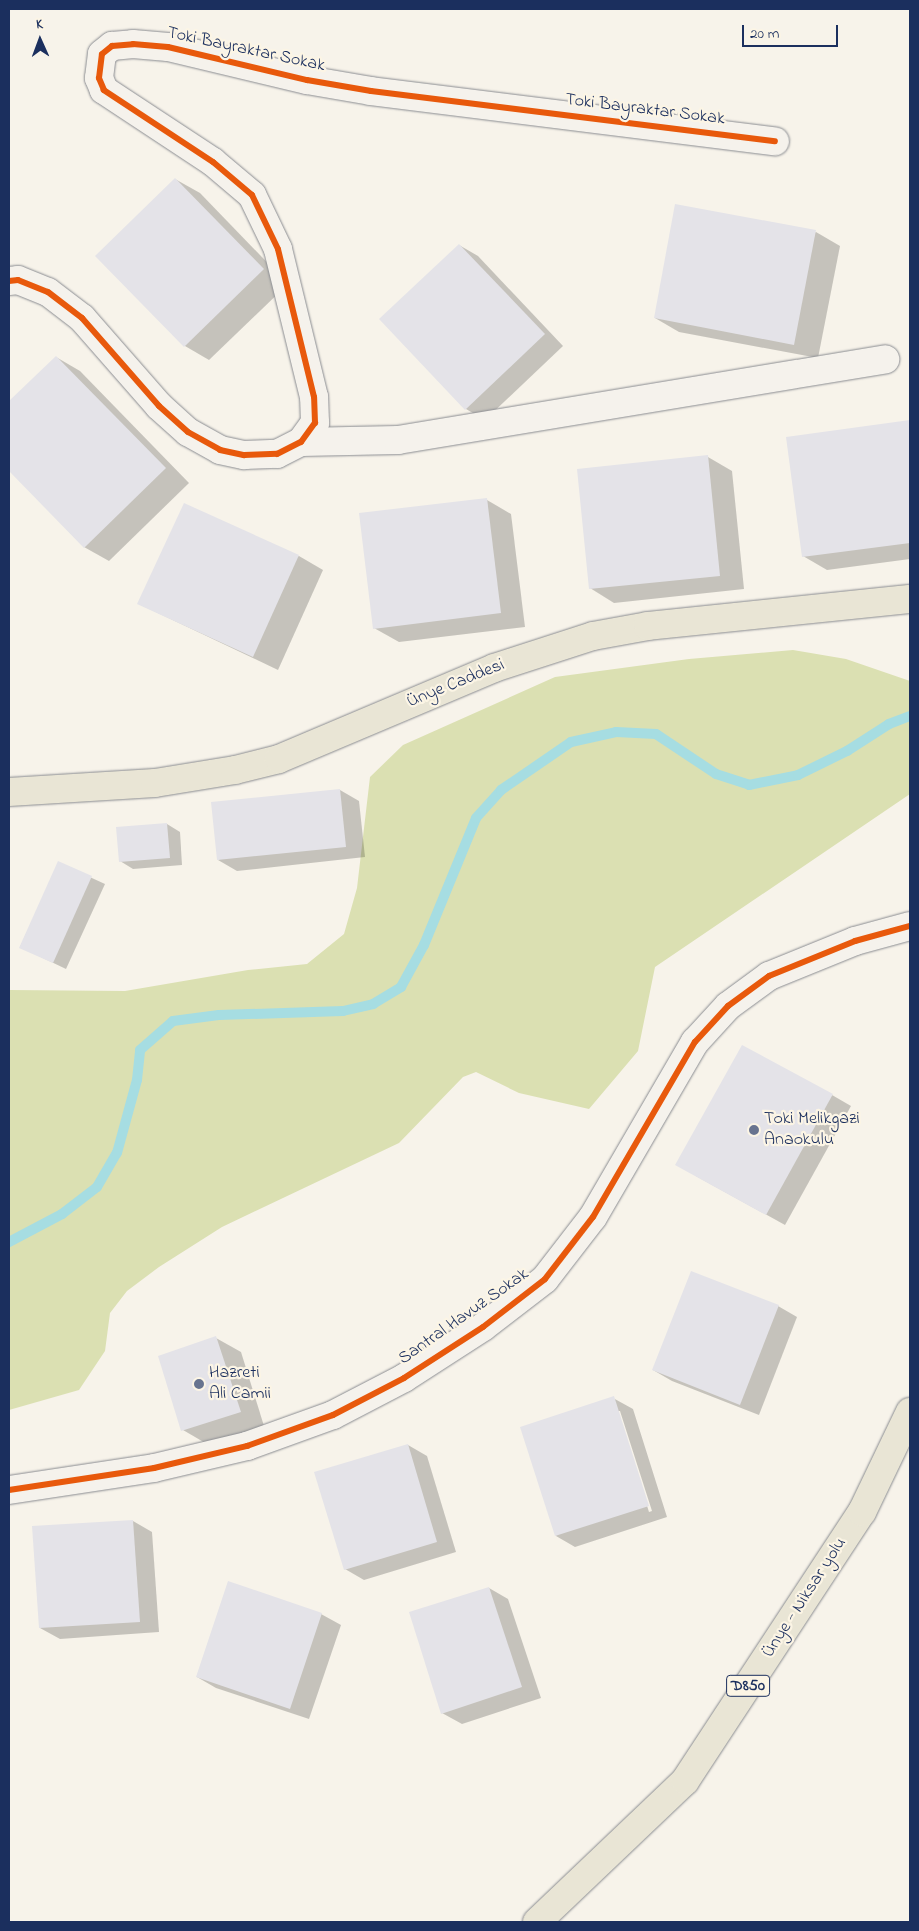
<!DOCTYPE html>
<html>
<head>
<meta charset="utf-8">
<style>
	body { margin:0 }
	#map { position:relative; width:919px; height:1931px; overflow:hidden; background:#f7f3ea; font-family:"Indie Flower",sans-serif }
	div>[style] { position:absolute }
	.green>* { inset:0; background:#dbe0b2 }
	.shadow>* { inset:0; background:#0003 }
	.stream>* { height:10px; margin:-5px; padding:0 5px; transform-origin:5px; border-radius:5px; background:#a6dde2 }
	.building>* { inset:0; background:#e4e3e8 }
	.roads { filter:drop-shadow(0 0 1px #8a8c91) drop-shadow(0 0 1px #8a8c91) }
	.minor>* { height:28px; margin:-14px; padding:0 14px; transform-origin:14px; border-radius:14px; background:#f5f2ec }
	.major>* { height:28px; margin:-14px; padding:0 14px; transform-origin:14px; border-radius:14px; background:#e9e5d5 }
	.cycleway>* { height:6px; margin:-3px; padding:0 3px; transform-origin:3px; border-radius:3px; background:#e8590c }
	.dots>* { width:14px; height:14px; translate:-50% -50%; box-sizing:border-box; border:2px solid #fcf5e5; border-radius:50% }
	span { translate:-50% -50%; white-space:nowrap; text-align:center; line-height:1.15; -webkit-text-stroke:4.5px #fcf5e5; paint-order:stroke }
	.shield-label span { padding:1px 4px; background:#fcf5e5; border:1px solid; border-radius:4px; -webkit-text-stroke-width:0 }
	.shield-label { font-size:16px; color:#1b2f5e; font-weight:700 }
	.street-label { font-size:18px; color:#1b2f5e }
	.poi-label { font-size:18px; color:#1b2f5e }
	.left { translate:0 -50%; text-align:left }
	.frame { position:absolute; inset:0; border:10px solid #1b2f5e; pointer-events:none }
	.north { position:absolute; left:15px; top:15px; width:50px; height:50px; -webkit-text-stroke:4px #fcf5e5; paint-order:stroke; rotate:358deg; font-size:14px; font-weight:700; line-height:20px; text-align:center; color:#1b2f5e }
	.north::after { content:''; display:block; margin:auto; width:18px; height:22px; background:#1b2f5e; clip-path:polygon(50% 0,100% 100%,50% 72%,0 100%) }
	.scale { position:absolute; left:742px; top:25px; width:96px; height:22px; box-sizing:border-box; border:2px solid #1b2f5e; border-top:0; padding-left:6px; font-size:15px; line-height:18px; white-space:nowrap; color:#1b2f5e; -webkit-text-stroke:4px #fcf5e5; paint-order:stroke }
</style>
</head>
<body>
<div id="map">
	<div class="green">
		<div style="clip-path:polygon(793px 650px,846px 659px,910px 681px,910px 794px,655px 967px,638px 1051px,589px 1109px,519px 1093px,476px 1072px,463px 1077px,399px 1143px,222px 1227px,159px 1267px,127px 1291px,110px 1313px,105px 1351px,79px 1390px,9px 1410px,9px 990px,125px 991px,248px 970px,307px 964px,344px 934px,357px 888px,370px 777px,403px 745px,555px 677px,689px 659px)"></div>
	</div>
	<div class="shadow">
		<div style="clip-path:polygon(175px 179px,200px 193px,288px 284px,209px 360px,185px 346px)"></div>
		<div style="clip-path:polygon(816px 232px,840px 246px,818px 358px,679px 332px,655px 318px)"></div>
		<div style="clip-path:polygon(459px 245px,478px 256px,563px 346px,485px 420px,466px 409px)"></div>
		<div style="clip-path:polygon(56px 357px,80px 371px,189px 483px,109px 561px,84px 547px,9px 469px,9px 403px)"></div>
		<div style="clip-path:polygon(910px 422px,910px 559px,827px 570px,803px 556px,787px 438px)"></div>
		<div style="clip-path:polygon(708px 457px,732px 471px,744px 589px,614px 603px,590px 588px)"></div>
		<div style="clip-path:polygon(487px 500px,511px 514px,525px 627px,399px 642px,374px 628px)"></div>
		<div style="clip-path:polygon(299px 556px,323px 570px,278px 670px,139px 604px)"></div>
		<div style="clip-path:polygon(340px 790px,359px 801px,365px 857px,237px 871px,218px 860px)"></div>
		<div style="clip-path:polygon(167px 824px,180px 832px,182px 865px,133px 869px,120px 861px)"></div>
		<div style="clip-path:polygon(59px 863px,105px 884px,66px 969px,20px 947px)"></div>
		<div style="clip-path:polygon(832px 1095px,851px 1106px,785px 1225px,696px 1176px)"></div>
		<div style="clip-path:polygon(778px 1306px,797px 1317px,759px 1415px,672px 1381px,653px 1370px)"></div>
		<div style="clip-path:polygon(216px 1338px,241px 1352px,264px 1426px,207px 1444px,183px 1430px)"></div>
		<div style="clip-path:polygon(evenodd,613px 1398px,633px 1409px,667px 1517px,575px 1547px,556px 1536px,613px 1398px,617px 1411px,620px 1411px,652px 1511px,649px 1512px,617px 1411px)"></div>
		<div style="clip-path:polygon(408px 1445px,427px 1456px,456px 1552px,364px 1580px,345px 1569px)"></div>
		<div style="clip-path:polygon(133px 1521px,152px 1532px,159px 1632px,60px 1639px,40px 1628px)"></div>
		<div style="clip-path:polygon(489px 1588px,508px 1599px,541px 1698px,462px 1724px,442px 1713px)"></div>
		<div style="clip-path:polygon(321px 1614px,341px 1625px,309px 1719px,216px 1688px,197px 1677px)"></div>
	</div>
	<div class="stream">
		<div style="left:9px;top:1242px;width:60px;rotate:-27.8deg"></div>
		<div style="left:62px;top:1214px;width:44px;rotate:-37.6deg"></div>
		<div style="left:97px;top:1187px;width:39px;rotate:-60deg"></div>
		<div style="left:117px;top:1153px;width:76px;rotate:-74.7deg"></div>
		<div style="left:137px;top:1080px;width:30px;rotate:-84deg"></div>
		<div style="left:140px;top:1050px;width:44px;rotate:-41.3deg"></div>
		<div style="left:173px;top:1021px;width:46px;rotate:-7.4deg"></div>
		<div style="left:219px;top:1015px;width:124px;rotate:-1.8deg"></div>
		<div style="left:343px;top:1011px;width:31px;rotate:-13deg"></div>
		<div style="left:373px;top:1004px;width:33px;rotate:-31deg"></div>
		<div style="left:401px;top:987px;width:48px;rotate:-61.3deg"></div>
		<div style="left:424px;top:945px;width:137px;rotate:-67.7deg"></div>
		<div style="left:476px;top:818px;width:38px;rotate:-48deg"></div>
		<div style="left:501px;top:790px;width:85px;rotate:-34.4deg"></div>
		<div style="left:571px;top:742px;width:46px;rotate:-12.5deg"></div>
		<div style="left:616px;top:732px;width:40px;rotate:2.9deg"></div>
		<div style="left:656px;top:734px;width:72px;rotate:33.7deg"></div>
		<div style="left:716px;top:774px;width:35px;rotate:18deg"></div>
		<div style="left:749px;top:785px;width:50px;rotate:-11.5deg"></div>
		<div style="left:798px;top:775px;width:55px;rotate:-26.1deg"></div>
		<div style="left:847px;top:751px;width:50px;rotate:-32.7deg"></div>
		<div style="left:889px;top:724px;width:22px;rotate:-21deg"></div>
	</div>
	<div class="building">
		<div style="clip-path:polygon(175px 178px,264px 269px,184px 347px,95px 256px)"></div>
		<div style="clip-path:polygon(675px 204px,816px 230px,794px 345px,654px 318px)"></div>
		<div style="clip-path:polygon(459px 244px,545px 334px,465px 410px,379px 319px)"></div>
		<div style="clip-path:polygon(56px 356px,166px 468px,84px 548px,9px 471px,9px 401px)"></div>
		<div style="clip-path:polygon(910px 420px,910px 543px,802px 557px,786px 437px)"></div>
		<div style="clip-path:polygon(708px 455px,720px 576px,589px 589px,577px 469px)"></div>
		<div style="clip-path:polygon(487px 498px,501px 613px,373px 629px,359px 513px)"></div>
		<div style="clip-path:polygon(184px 503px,299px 555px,253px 657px,137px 604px)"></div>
		<div style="clip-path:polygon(340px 789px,346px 847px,217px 860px,211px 802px)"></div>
		<div style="clip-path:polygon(167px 823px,170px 858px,119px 862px,116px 827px)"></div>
		<div style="clip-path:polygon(58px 861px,92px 876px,53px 963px,19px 948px)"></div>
		<div style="clip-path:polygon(742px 1045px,833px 1094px,766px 1215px,675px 1165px)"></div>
		<div style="clip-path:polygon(691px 1271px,779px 1305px,740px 1405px,652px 1370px)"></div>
		<div style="clip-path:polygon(216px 1336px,241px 1412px,181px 1431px,158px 1356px)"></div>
		<div style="clip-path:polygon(614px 1396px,649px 1506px,555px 1536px,520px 1427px)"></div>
		<div style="clip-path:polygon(408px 1444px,437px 1542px,344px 1570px,314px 1472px)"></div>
		<div style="clip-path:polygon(133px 1520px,140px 1622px,39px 1628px,32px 1526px)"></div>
		<div style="clip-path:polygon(228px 1581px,322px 1613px,290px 1709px,196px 1677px)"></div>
		<div style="clip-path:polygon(489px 1587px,522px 1687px,441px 1714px,409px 1612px)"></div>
	</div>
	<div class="roads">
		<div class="minor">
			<div style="left:9px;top:281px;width:9px;rotate:-6deg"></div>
			<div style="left:18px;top:280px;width:32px;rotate:22deg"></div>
			<div style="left:48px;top:292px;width:43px;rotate:37.4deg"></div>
			<div style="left:82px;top:318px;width:117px;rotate:48.8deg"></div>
			<div style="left:159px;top:406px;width:39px;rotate:42deg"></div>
			<div style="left:188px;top:432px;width:37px;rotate:29deg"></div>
			<div style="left:220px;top:450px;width:25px;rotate:12deg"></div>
			<div style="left:244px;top:455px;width:33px;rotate:-2deg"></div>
			<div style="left:277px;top:454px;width:27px;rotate:-27deg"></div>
			<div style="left:301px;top:442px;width:24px;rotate:-54deg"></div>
			<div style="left:315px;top:423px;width:26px;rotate:-92deg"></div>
			<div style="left:314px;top:397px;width:152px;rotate:-103.7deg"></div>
			<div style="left:278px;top:249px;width:60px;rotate:-115.7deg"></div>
			<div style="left:252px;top:195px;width:51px;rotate:-139.8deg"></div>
			<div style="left:213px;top:162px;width:131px;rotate:-146.6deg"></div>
			<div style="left:104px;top:90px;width:13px;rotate:-113deg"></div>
			<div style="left:99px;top:78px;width:24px;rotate:-83deg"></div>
			<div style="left:102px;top:54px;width:13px;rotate:-39deg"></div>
			<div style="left:112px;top:46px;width:21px;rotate:-5deg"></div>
			<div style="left:133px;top:44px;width:35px;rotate:5deg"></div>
			<div style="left:168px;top:47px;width:143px;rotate:13.4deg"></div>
			<div style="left:307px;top:80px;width:65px;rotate:9.8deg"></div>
			<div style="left:371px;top:91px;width:407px;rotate:7.1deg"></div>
			<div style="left:301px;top:442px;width:97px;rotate:-1.2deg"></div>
			<div style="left:398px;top:440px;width:494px;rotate:-9.4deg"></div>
			<div style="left:9px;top:1490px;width:147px;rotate:-8.6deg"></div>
			<div style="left:154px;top:1468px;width:96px;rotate:-13.3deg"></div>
			<div style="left:247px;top:1446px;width:91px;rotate:-19.8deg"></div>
			<div style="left:333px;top:1415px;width:80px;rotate:-27.5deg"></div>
			<div style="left:404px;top:1378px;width:94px;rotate:-32.8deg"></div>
			<div style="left:483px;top:1327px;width:78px;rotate:-37.7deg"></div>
			<div style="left:545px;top:1279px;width:78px;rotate:-52.3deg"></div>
			<div style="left:593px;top:1217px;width:203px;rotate:-59.8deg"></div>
			<div style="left:695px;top:1042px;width:49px;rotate:-47.5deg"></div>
			<div style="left:728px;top:1006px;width:51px;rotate:-36.2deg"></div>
			<div style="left:769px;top:976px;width:93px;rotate:-22.1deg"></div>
			<div style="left:855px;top:941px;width:57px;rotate:-15.3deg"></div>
		</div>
		<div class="major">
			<div style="left:9px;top:792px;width:146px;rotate:-3.5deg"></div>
			<div style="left:155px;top:783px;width:81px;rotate:-9.2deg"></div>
			<div style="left:235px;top:770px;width:45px;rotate:-14deg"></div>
			<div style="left:279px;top:759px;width:233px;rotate:-22.9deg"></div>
			<div style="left:494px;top:668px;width:104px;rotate:-17.9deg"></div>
			<div style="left:593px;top:636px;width:56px;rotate:-10.3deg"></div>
			<div style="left:648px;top:626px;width:263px;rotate:-5.9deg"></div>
			<div style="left:537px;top:1922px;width:204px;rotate:-43.6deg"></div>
			<div style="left:685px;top:1781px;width:322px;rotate:-56.7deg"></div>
			<div style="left:862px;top:1512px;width:111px;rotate:-64.4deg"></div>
		</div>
	</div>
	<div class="cycleway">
		<div style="left:9px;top:281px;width:9px;rotate:-6deg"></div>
		<div style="left:18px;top:280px;width:32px;rotate:22deg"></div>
		<div style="left:48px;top:292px;width:43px;rotate:37.4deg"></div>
		<div style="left:82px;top:318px;width:117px;rotate:48.8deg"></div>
		<div style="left:159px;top:406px;width:39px;rotate:42deg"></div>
		<div style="left:188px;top:432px;width:37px;rotate:29deg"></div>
		<div style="left:220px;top:450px;width:25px;rotate:12deg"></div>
		<div style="left:244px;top:455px;width:33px;rotate:-2deg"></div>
		<div style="left:277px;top:454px;width:27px;rotate:-27deg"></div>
		<div style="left:301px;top:442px;width:24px;rotate:-54deg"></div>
		<div style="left:315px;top:423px;width:26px;rotate:-92deg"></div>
		<div style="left:314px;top:397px;width:152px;rotate:-103.7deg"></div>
		<div style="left:278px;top:249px;width:60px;rotate:-115.7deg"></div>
		<div style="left:252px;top:195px;width:51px;rotate:-139.8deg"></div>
		<div style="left:213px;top:162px;width:131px;rotate:-146.6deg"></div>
		<div style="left:104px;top:90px;width:13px;rotate:-113deg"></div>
		<div style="left:99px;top:78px;width:24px;rotate:-83deg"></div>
		<div style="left:102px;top:54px;width:13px;rotate:-39deg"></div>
		<div style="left:112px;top:46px;width:21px;rotate:-5deg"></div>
		<div style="left:133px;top:44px;width:35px;rotate:5deg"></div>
		<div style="left:168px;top:47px;width:143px;rotate:13.4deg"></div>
		<div style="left:307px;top:80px;width:65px;rotate:9.8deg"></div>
		<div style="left:371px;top:91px;width:407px;rotate:7.1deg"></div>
		<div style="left:9px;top:1490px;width:147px;rotate:-8.6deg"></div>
		<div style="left:154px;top:1468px;width:96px;rotate:-13.3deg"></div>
		<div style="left:247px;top:1446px;width:91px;rotate:-19.8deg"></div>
		<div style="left:333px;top:1415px;width:80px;rotate:-27.5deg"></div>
		<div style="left:404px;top:1378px;width:94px;rotate:-32.8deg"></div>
		<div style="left:483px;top:1327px;width:78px;rotate:-37.7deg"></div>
		<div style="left:545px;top:1279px;width:78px;rotate:-52.3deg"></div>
		<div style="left:593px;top:1217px;width:203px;rotate:-59.8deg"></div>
		<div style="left:695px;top:1042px;width:49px;rotate:-47.5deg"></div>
		<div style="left:728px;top:1006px;width:51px;rotate:-36.2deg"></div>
		<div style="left:769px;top:976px;width:93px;rotate:-22.1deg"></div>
		<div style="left:855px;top:941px;width:57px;rotate:-15.3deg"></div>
	</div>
	<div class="dots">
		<div style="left:754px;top:1130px;background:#68748f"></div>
		<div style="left:199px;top:1384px;background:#68748f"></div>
	</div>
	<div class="shield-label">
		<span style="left:748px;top:1686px">D850</span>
	</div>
	<div class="street-label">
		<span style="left:246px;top:50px;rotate:12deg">Toki Bayraktar Sokak</span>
		<span style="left:645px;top:110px;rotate:7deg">Toki Bayraktar Sokak</span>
		<span style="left:456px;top:684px;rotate:-22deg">Ünye Caddesi</span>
		<span style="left:464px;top:1317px;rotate:-35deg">Santral Havuz Sokak</span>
		<span style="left:805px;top:1598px;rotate:-57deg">Ünye - Niksar yolu</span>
	</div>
	<div class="poi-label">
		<span class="left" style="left:764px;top:1130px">Toki Melikgazi<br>Anaokulu</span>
		<span class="left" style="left:209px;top:1384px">Hazreti<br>Ali Camii</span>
	</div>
	<div class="frame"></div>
	<div class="north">K</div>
	<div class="scale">20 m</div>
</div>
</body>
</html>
